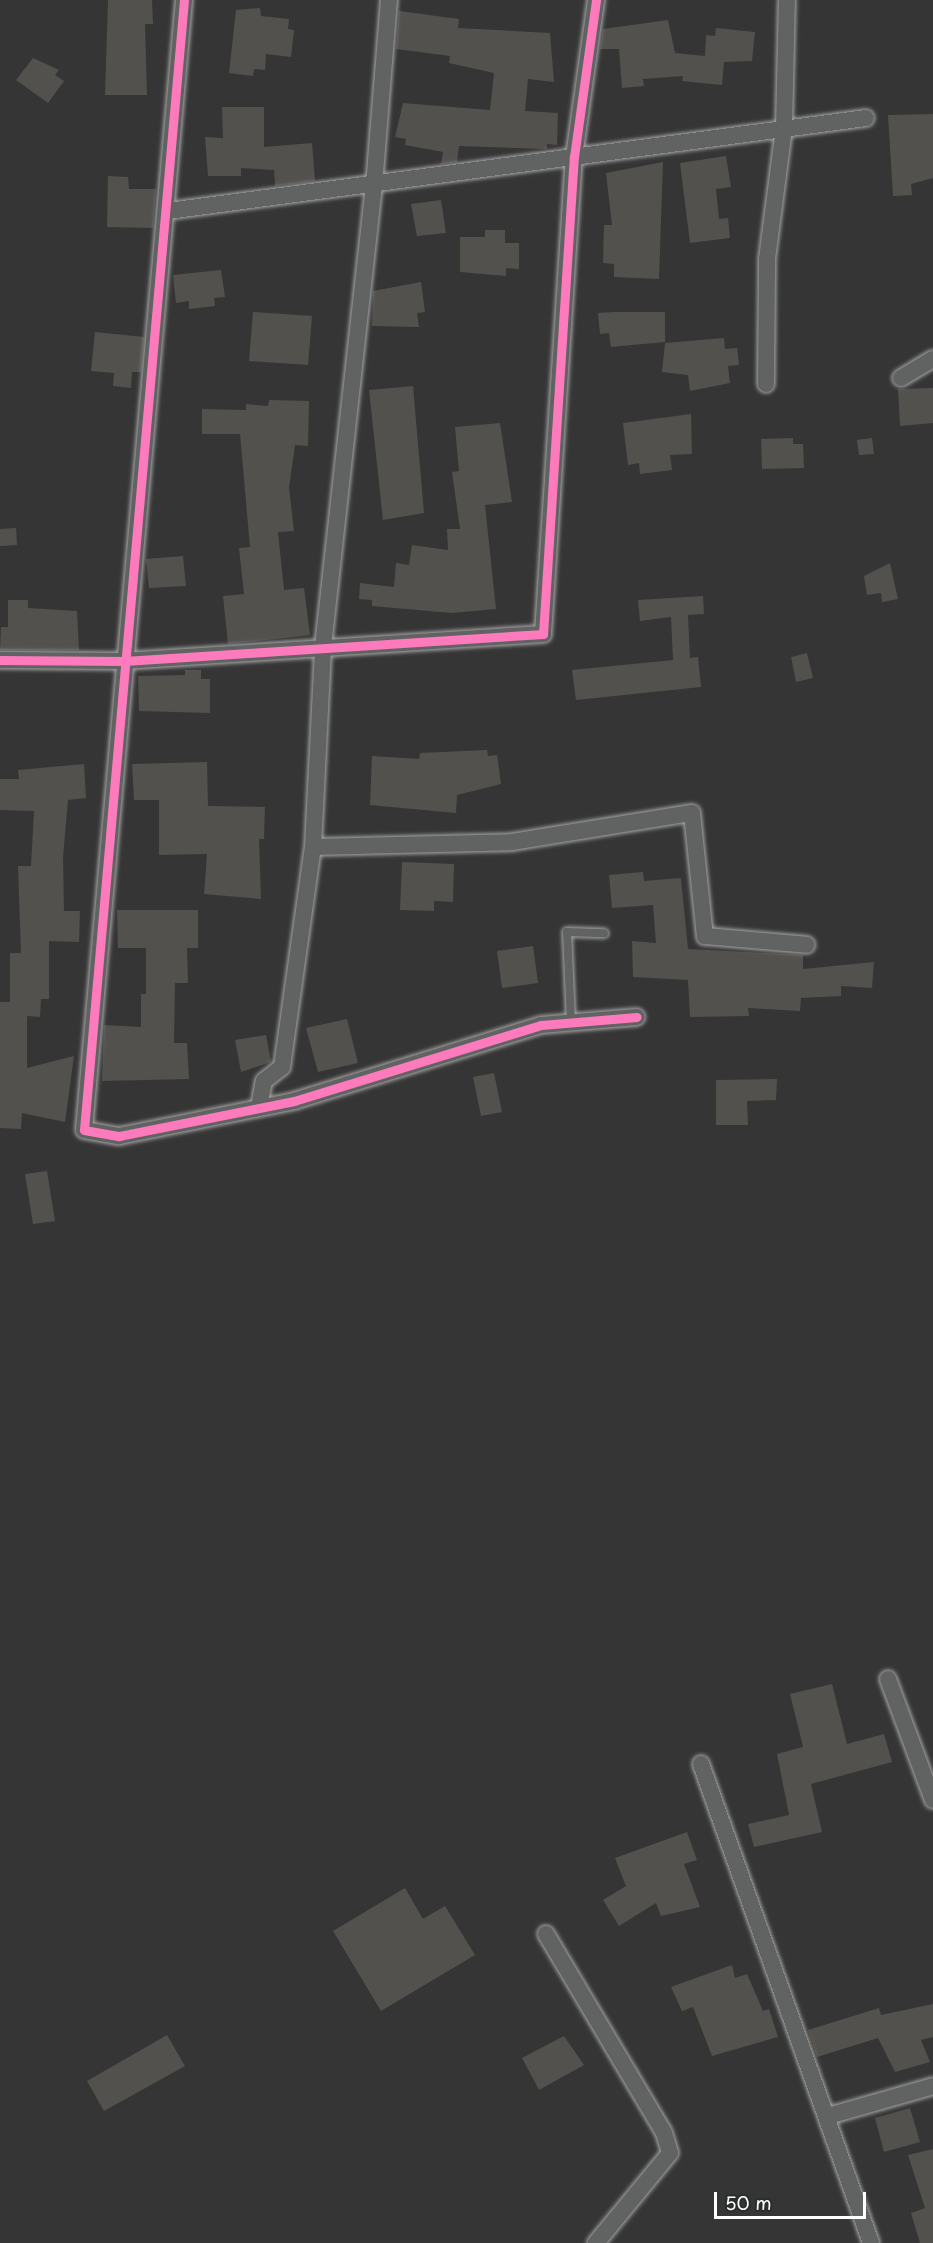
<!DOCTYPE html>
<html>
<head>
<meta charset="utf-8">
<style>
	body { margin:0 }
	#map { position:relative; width:933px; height:2243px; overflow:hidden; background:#353535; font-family:"Playpen Sans",sans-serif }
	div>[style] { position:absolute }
	.building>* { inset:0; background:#52514e }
	.roads { filter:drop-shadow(0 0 2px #a4a4a4) drop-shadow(0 0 2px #a4a4a4) }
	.lane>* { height:8px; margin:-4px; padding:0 4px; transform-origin:4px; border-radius:4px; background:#616262 }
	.street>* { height:16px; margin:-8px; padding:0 8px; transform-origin:8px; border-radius:8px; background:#616262 }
	.cycleway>* { height:9px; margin:-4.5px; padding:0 4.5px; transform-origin:4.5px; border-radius:4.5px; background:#fd7abc }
	span { translate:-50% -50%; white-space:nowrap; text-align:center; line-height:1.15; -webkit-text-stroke:5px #2a2d2e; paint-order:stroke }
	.scale { position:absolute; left:714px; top:2192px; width:152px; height:27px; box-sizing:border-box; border:3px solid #fff; border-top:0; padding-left:8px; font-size:18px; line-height:21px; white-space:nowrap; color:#fff; -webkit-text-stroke:4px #2a2d2e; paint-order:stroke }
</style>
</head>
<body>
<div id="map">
	<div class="building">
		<div style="clip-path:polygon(108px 0,152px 0,153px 24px,145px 24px,147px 95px,105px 95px)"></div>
		<div style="clip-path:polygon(260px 8px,261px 16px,289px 19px,288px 29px,294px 30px,291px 57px,266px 54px,265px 70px,254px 69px,253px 76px,229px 73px,236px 10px)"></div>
		<div style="clip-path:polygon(399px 11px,459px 19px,458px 28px,550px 33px,554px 82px,528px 79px,525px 111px,558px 113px,557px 145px,547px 144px,547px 149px,459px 146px,457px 162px,441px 164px,443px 152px,405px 145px,406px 139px,395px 137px,403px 103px,490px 110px,494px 73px,449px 63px,450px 56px,396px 49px)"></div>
		<div style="clip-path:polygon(668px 20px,675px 53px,705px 56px,706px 35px,715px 36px,716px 28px,755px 32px,752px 61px,724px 62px,722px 85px,682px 81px,683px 76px,643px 79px,644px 86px,622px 88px,619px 49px,600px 49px,603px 29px)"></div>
		<div style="clip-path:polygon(33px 58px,59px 70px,55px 75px,64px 81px,48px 103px,16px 80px)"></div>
		<div style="clip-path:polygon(222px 107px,264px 107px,264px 147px,312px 143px,315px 181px,275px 186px,274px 170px,241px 168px,241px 176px,208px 176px,205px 137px,223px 138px)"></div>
		<div style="clip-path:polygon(933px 114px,933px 178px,911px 184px,912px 195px,893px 196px,888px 115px)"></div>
		<div style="clip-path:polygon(726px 156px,731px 187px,716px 189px,719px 219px,728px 218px,730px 238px,690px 243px,680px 163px)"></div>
		<div style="clip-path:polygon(663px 162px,659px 279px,614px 277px,614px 264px,603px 263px,604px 225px,612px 225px,606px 173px)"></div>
		<div style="clip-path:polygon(108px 176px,128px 177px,129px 189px,156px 189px,153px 228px,107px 227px)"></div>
		<div style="clip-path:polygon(441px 200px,446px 233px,417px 236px,411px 204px)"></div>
		<div style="clip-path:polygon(485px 230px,505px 230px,505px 243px,519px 243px,519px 269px,506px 268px,506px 276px,460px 272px,460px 237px,485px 237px)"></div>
		<div style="clip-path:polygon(221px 270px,225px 297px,214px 298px,215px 306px,189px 309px,189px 301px,176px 303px,173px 275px)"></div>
		<div style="clip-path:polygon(421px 282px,425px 312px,417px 313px,419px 327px,372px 326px,373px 291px)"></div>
		<div style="clip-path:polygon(253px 312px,312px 316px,308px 365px,249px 361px)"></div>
		<div style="clip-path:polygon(614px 312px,665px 312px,665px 342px,611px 347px,609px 333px,600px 334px,598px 313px)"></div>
		<div style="clip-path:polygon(95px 332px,144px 337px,141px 372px,132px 372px,131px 388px,113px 386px,114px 373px,91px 371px)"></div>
		<div style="clip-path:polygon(724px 338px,725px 349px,737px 348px,739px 365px,728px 366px,730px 383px,690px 391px,688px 375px,662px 372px,665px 343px)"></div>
		<div style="clip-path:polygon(413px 386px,424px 513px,383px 520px,369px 390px)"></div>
		<div style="clip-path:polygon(933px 388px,933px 423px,900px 426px,898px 389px)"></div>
		<div style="clip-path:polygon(269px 400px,309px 401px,308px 446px,295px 445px,289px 488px,294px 531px,278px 532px,284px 590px,304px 588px,310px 635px,228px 644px,223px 596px,244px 594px,239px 548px,250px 547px,240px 434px,202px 434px,202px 409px,246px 410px,246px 404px,268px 406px)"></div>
		<div style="clip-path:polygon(691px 414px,692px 454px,670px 455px,672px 470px,640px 474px,639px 463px,628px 465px,623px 423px)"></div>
		<div style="clip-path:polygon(500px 423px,512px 502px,485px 505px,496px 609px,452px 613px,372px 606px,372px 600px,359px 599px,360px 583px,394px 587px,396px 563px,409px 565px,412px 545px,448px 550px,447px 529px,460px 529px,452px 472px,459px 471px,455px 427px)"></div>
		<div style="clip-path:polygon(793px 438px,793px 444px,803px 444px,804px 468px,762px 469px,761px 439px)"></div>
		<div style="clip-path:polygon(872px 438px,874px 454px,859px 455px,857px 440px)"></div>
		<div style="clip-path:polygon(16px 528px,17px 545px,0 546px,0 529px)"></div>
		<div style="clip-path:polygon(183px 556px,186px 586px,149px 588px,146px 559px)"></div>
		<div style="clip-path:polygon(890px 563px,898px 599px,882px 602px,881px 593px,867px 595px,864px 576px)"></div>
		<div style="clip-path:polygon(703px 596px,704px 614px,688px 615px,690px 658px,698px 657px,701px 687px,576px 700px,572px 670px,673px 660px,671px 617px,640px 621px,638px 600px)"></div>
		<div style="clip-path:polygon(8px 600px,28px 600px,28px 608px,77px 611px,79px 650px,0 650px,1px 627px,8px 627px)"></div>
		<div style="clip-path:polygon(807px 653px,813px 678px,796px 682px,791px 657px)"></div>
		<div style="clip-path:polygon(185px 670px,201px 670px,201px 679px,210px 679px,210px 713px,139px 711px,138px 676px,185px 675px)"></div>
		<div style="clip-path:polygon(487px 750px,488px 756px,497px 755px,501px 784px,457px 795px,456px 813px,370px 805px,372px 756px,419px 759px,420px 753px)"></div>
		<div style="clip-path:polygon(207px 762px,208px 806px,265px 807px,264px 839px,259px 839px,261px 899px,204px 894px,207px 854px,159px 855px,159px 800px,134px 800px,132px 764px)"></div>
		<div style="clip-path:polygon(84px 764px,86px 798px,68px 800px,63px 857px,64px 911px,80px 911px,79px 942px,49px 941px,49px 999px,41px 999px,40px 1017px,27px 1016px,27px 1068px,74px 1056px,65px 1122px,22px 1113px,21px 1129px,0 1128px,0 1002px,10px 1002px,10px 953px,21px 953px,18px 866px,31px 866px,34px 811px,0 810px,0 779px,19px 779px,18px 770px)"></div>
		<div style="clip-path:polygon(402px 862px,454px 864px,453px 902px,434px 901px,434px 911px,400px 910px)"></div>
		<div style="clip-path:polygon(643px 872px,644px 881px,681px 878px,688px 949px,803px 955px,803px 969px,874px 962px,872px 988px,841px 986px,841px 996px,801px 998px,800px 1011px,748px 1008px,749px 1016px,690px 1017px,688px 980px,633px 977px,632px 941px,656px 943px,653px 905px,612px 908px,609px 875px)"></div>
		<div style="clip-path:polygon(117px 910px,198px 910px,198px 948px,187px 948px,188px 983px,175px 983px,174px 1043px,187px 1043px,189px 1079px,102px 1081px,104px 1025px,141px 1027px,141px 994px,146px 994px,146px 948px,118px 948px)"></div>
		<div style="clip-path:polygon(533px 946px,538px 983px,502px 988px,497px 951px)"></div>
		<div style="clip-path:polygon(347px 1019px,358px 1063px,318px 1072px,306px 1028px)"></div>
		<div style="clip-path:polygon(266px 1035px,271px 1062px,241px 1072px,235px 1040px)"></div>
		<div style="clip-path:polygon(494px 1073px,502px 1112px,481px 1116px,473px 1077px)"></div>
		<div style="clip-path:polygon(777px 1079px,776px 1100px,747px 1101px,748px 1125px,716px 1125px,716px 1080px)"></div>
		<div style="clip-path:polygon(47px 1171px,55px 1221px,33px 1224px,25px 1174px)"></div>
		<div style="clip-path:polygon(832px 1684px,847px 1744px,884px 1734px,892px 1762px,811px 1784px,822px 1832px,754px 1847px,748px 1824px,789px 1815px,777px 1754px,803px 1747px,790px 1694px)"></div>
		<div style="clip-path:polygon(687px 1832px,697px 1860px,684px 1864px,700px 1907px,661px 1916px,656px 1903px,619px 1926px,603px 1900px,626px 1886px,615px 1858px)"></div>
		<div style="clip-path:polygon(405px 1888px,423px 1919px,445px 1906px,475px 1955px,381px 2011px,333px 1931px)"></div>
		<div style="clip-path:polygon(732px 1965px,735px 1978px,747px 1974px,763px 2011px,769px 2009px,778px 2037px,712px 2056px,693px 2007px,682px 2011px,671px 1987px)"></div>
		<div style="clip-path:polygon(933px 2004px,933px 2037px,921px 2040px,930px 2062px,895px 2072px,878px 2038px,817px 2057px,808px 2030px,879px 2008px,881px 2015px)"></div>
		<div style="clip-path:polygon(167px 2035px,185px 2066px,104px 2111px,87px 2081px)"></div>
		<div style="clip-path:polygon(564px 2036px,584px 2065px,539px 2090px,522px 2058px)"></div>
		<div style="clip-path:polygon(910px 2108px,920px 2142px,884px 2152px,875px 2118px)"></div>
		<div style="clip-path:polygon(933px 2149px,933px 2243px,920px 2243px,911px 2213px,925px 2208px,908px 2155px)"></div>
	</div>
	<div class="roads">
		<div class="lane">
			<div style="left:571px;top:1022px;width:90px;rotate:-92.5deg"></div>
			<div style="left:567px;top:932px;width:37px;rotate:2deg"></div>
		</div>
		<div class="street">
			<div style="left:184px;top:0;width:1134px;rotate:95.06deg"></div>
			<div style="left:84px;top:1130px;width:36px;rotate:10deg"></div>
			<div style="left:119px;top:1136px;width:178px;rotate:-11.3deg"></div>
			<div style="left:294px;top:1101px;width:258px;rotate:-17.1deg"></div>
			<div style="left:541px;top:1025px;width:96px;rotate:-4.8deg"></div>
			<div style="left:168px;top:211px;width:704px;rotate:-7.59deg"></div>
			<div style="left:901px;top:378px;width:37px;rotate:-31deg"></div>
			<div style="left:766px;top:384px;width:125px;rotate:-89.5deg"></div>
			<div style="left:767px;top:259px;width:132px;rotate:-82.6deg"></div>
			<div style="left:784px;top:128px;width:128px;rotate:-88.7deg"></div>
			<div style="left:0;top:660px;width:124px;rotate:0.5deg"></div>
			<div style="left:124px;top:661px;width:420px;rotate:-3.7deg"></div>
			<div style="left:543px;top:634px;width:478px;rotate:-86.3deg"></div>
			<div style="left:574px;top:157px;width:159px;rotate:-82deg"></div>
			<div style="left:313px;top:847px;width:199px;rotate:-1.4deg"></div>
			<div style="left:512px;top:842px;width:182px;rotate:-9.2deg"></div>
			<div style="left:692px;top:813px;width:124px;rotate:84deg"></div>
			<div style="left:705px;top:936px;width:102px;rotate:5deg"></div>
			<div style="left:259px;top:1108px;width:27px;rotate:-80deg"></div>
			<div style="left:264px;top:1081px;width:23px;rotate:-38deg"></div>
			<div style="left:282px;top:1067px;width:222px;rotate:-82deg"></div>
			<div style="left:313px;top:847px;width:200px;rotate:-87.1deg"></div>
			<div style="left:323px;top:647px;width:464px;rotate:-83.7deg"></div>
			<div style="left:374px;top:186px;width:187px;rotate:-85.4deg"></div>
			<div style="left:888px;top:1679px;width:129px;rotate:69.6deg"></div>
			<div style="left:701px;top:1764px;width:508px;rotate:70.46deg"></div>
			<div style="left:546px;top:1934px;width:231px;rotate:59.3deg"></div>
			<div style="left:664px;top:2133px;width:21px;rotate:73deg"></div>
			<div style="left:670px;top:2153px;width:117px;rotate:129.4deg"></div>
			<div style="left:828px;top:2116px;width:109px;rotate:-15.9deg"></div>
		</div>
	</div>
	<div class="cycleway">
		<div style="left:184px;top:0;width:1134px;rotate:95.06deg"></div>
		<div style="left:84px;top:1130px;width:36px;rotate:10deg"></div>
		<div style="left:119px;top:1136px;width:178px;rotate:-11.3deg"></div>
		<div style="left:294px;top:1101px;width:258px;rotate:-17.1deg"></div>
		<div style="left:541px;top:1025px;width:96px;rotate:-4.8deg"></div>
		<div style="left:0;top:660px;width:124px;rotate:0.5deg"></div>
		<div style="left:124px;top:661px;width:420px;rotate:-3.7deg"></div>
		<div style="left:543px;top:634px;width:478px;rotate:-86.3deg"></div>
		<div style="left:574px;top:157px;width:159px;rotate:-82deg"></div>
	</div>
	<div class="scale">50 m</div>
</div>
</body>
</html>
